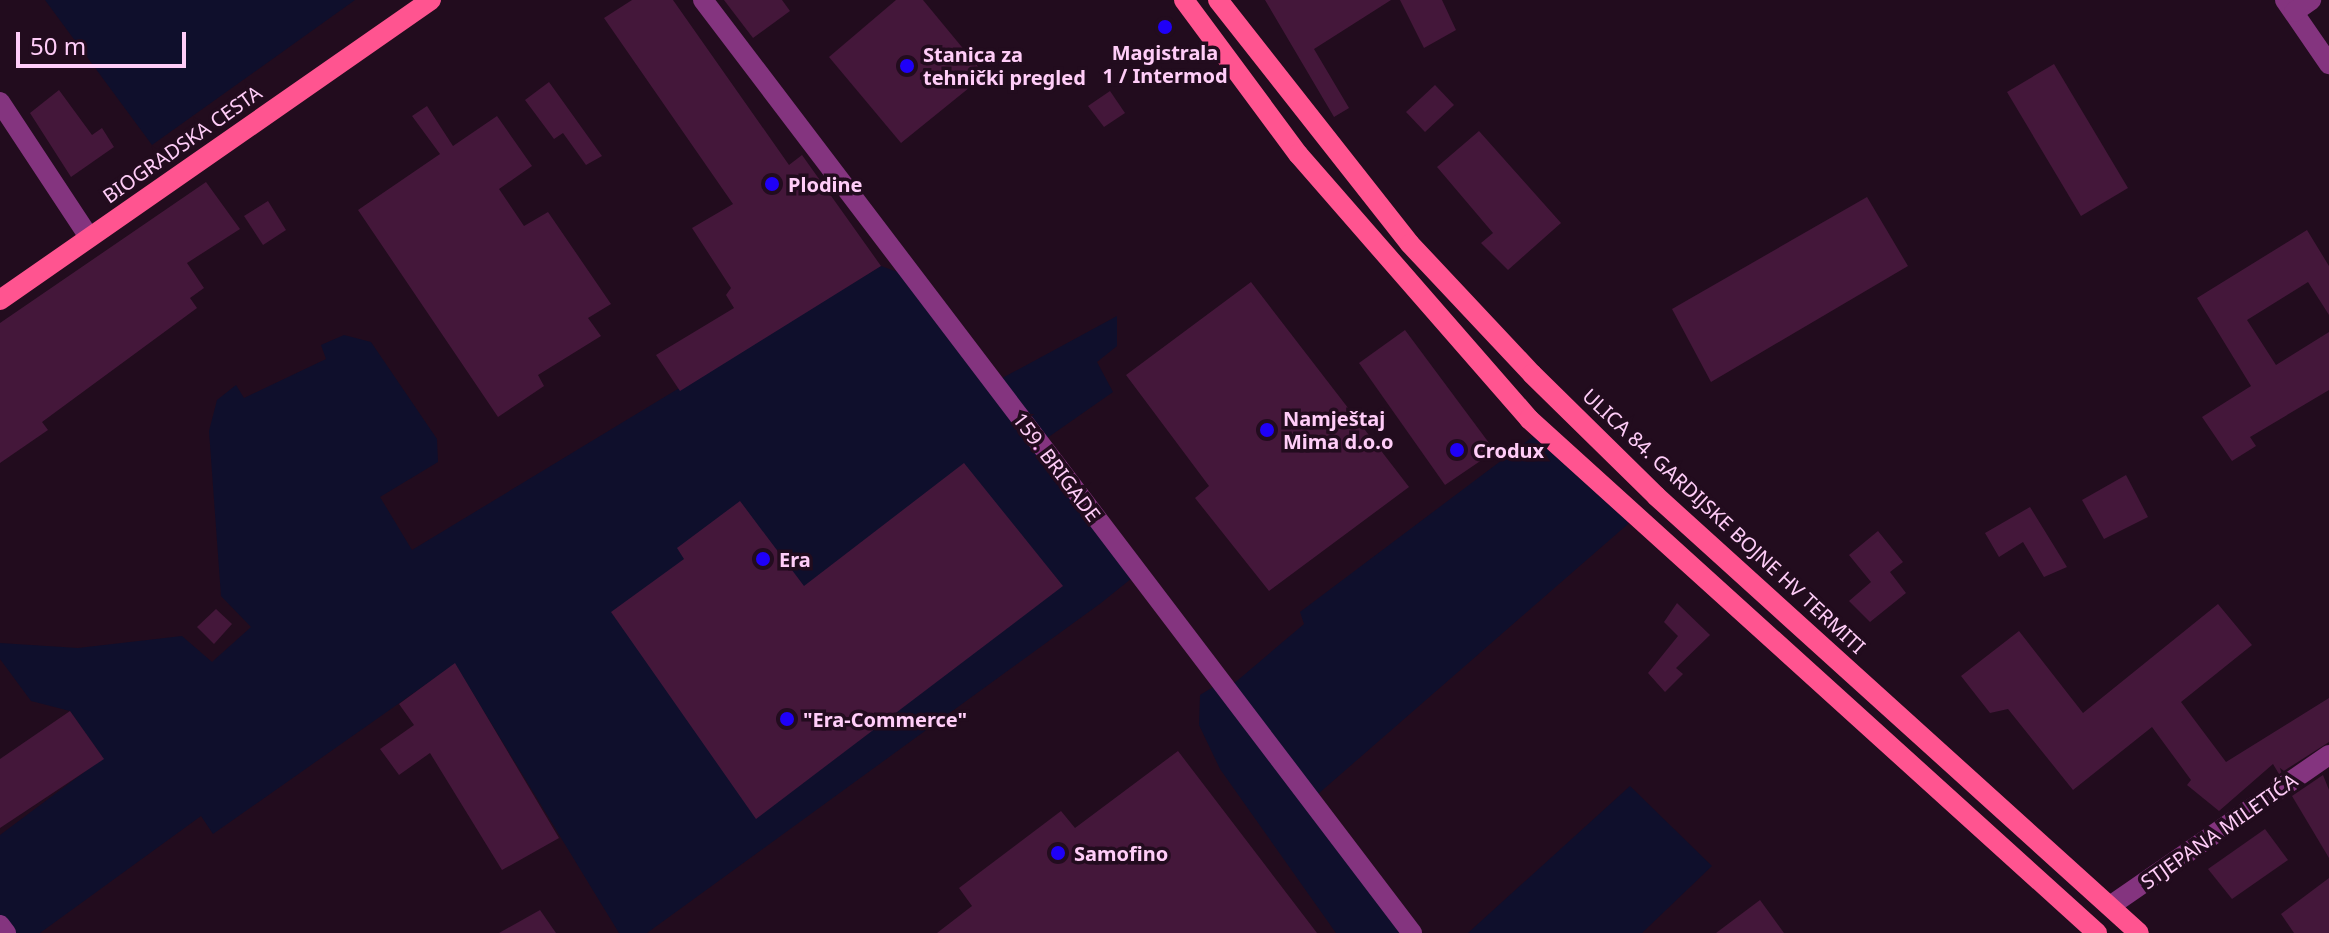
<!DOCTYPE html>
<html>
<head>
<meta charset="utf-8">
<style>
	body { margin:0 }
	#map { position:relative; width:2329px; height:933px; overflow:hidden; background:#220c1e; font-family:"Noto Sans",sans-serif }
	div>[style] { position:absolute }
	.green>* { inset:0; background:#0f0f2c }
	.building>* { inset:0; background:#44173a }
	.minor>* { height:20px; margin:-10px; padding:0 10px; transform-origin:10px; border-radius:10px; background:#84347f }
	.major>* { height:20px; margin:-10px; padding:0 10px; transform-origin:10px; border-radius:10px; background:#ff5490 }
	.dots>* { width:22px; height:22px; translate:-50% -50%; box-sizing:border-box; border:4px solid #220c1e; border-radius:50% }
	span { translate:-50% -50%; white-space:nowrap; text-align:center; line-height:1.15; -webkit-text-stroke:7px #220c1e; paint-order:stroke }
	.poi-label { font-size:20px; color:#ffcdf8; font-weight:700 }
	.left { translate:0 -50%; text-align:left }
	.street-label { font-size:20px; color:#ffcdf8 }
	.scale { position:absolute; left:16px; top:32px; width:170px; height:36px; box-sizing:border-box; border:4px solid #ffcdf8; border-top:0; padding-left:10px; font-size:24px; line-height:28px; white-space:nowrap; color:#ffcdf8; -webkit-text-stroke:6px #220c1e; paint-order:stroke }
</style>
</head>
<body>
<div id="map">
	<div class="green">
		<div style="clip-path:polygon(45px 0,355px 0,152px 145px)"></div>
		<div style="clip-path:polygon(881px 266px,917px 279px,995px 382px,1117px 316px,1117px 346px,1097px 362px,1113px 392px,1040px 443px,1137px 574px,1101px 603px,647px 933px,619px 933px,455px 664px,213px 834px,201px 816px,40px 933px,0 933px,0 835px,103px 758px,70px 711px,31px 701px,0 659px,0 643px,78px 648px,182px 636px,212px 662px,251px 627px,221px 596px,209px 431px,217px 400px,236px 385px,244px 398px,326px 359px,321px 345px,344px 335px,371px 342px,437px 439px,438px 462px,380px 497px,412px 550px)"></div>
		<div style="clip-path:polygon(1542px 430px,1636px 517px,1310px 801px,1412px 933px,1336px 933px,1220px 769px,1199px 725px,1200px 695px,1218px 684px,1225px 691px,1304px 624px,1300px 612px)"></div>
		<div style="clip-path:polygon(1630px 786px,1712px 866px,1642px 933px,1468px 933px)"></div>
	</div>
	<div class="building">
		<div style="clip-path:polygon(632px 0,673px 0,789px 165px,802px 155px,881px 266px,680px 391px,656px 355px,734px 308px,726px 295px,731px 288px,692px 228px,733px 204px,604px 18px)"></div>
		<div style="clip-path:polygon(724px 0,782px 0,790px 11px,753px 38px)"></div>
		<div style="clip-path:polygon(896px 0,923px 0,985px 75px,901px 143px,829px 57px)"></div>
		<div style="clip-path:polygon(1265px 0,1391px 0,1314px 49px,1349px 108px,1334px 117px)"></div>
		<div style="clip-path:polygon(1400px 0,1442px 0,1456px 30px,1424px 48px)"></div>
		<div style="clip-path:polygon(2054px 64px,2128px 188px,2081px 216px,2007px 92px)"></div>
		<div style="clip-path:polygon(549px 82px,602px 156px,586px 165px,563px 133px,554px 139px,525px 100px)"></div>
		<div style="clip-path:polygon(1435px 85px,1454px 105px,1425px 132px,1406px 112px)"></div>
		<div style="clip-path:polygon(59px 90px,92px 135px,102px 128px,114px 147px,71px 177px,30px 113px)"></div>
		<div style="clip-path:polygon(1110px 91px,1125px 113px,1104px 127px,1088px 106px)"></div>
		<div style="clip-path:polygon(427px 106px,453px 146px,497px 116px,532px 166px,499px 189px,524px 226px,548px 212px,611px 304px,588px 318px,601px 336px,538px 375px,544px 386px,498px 417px,358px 210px,440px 154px,412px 116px)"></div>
		<div style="clip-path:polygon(1479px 131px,1561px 223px,1508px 270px,1481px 243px,1493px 233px,1437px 167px)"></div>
		<div style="clip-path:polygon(206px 182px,240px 229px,187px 263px,204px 288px,190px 298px,197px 308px,42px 422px,48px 430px,0 463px,0 323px)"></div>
		<div style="clip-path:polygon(1867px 197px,1908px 266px,1711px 382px,1672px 309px)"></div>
		<div style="clip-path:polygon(268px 201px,286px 230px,263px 245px,244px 216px)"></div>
		<div style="clip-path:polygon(2307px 230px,2329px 266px,2329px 315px,2308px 282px,2247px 320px,2276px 365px,2329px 332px,2329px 390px,2250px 437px,2256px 446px,2232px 461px,2202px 417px,2251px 386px,2197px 298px)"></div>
		<div style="clip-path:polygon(1251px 282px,1409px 487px,1269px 591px,1195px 498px,1209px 486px,1126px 375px)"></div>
		<div style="clip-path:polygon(1405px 330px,1495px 451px,1445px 485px,1359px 363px)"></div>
		<div style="clip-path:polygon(964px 463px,1063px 586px,756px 819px,611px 612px,684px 559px,677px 548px,740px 501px,804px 586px)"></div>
		<div style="clip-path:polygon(2126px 475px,2148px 517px,2104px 539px,2082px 500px)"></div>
		<div style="clip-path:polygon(2030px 507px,2067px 567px,2044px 577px,2023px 542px,1999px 557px,1985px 533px)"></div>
		<div style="clip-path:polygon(1878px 531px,1903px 562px,1890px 572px,1906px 593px,1870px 622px,1849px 601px,1871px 582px,1849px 555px)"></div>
		<div style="clip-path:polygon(1677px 603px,1710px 635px,1676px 668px,1683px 674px,1665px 692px,1648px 673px,1678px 636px,1664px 622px)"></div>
		<div style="clip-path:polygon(2218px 604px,2252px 645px,2181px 702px,2226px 762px,2329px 698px,2329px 742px,2279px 774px,2273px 764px,2219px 811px,2187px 785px,2191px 780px,2152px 727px,2073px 790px,2008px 709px,1990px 713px,1961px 676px,2019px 631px,2083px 713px)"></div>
		<div style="clip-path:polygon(216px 609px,232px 624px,214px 644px,197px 627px)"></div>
		<div style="clip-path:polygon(455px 663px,559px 838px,502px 870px,430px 753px,399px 775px,380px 749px,414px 725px,399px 704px)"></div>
		<div style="clip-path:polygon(70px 711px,104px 759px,0 828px,0 759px)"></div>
		<div style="clip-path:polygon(1178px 751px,1317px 933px,937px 933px,972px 906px,959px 888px,1061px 811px,1075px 828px)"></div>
		<div style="clip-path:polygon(2323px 775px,2329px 790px,2329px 858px,2292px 796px)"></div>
		<div style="clip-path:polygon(2265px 829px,2288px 860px,2232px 899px,2208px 869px)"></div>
		<div style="clip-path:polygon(2329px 878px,2329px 933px,2294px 933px,2281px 914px)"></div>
		<div style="clip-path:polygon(1760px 900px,1784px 933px,1716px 933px)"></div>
		<div style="clip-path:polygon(540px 910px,556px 933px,499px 933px)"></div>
	</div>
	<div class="minor">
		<div style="left:703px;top:0;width:1172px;rotate:52.77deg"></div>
		<div style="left:2285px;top:0;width:78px;rotate:55.5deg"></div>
		<div style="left:2294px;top:12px;width:21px;rotate:-35deg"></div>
		<div style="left:0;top:102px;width:162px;rotate:56.6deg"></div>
		<div style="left:2110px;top:906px;width:266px;rotate:-34.6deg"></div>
		<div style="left:0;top:925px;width:10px;rotate:53deg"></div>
	</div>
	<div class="major">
		<div style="left:1184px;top:0;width:192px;rotate:53.5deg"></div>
		<div style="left:1298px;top:154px;width:352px;rotate:48.9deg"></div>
		<div style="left:1529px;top:419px;width:766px;rotate:42.14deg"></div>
		<div style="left:1218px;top:0;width:310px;rotate:51.8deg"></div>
		<div style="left:1410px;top:244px;width:178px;rotate:46.8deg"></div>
		<div style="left:1532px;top:374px;width:174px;rotate:44.5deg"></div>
		<div style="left:1656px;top:496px;width:651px;rotate:42.14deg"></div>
		<div style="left:0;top:300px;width:525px;rotate:-34.84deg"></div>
	</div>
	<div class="dots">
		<div style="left:1165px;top:27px;background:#1f00f8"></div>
		<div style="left:907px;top:66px;background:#1f00f8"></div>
		<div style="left:772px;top:184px;background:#1f00f8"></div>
		<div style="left:1267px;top:430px;background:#1f00f8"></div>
		<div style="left:1457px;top:450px;background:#1f00f8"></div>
		<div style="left:763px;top:559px;background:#1f00f8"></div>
		<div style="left:787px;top:719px;background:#1f00f8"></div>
		<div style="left:1058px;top:853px;background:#1f00f8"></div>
	</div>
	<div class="poi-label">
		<span style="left:1165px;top:64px">Magistrala<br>1 / Intermod</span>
		<span class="left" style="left:923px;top:66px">Stanica za<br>tehnički pregled</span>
		<span class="left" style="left:788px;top:184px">Plodine</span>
		<span class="left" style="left:1283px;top:430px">Namještaj<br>Mima d.o.o</span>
		<span class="left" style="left:1473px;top:450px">Crodux</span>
		<span class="left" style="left:779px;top:559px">Era</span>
		<span class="left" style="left:803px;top:719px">"Era-Commerce"</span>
		<span class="left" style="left:1074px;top:853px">Samofino</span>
	</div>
	<div class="street-label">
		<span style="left:182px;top:144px;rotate:-35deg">BIOGRADSKA CESTA</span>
		<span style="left:1057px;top:467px;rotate:53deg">159. BRIGADE</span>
		<span style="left:1724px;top:521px;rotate:43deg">ULICA 84. GARDIJSKE BOJNE HV TERMITI</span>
		<span style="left:2219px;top:831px;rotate:-35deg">STJEPANA MILETIĆA</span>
	</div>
	<div class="scale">50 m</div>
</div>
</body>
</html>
